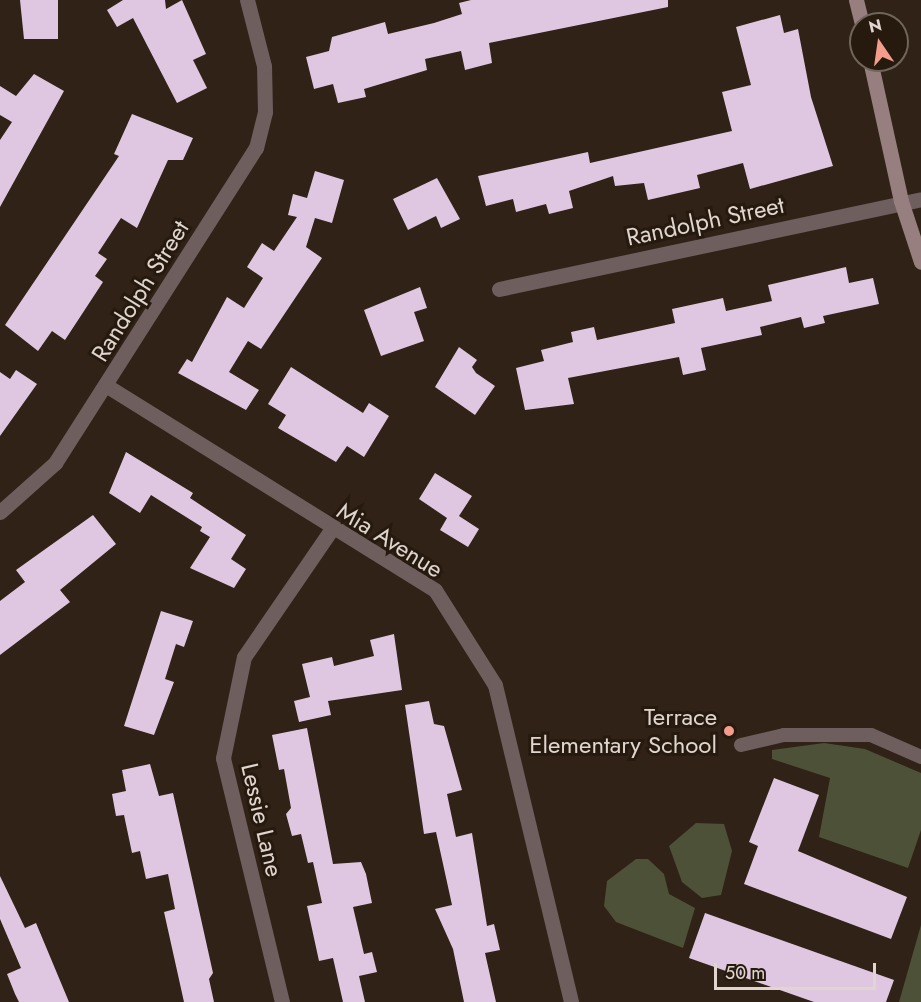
<!DOCTYPE html>
<html>
<head>
<meta charset="utf-8">
<style>
	body { margin:0 }
	#map { position:relative; width:921px; height:1002px; overflow:hidden; background:#302217; font-family:Jost,sans-serif }
	div>[style] { position:absolute }
	.green>* { inset:0; background:#4c5137 }
	.building>* { inset:0; background:#dfc7e1 }
	.lane>* { height:14px; margin:-7px; padding:0 7px; transform-origin:7px; border-radius:7px; background:#6e5e5e }
	.street>* { height:15px; margin:-7.5px; padding:0 7.5px; transform-origin:7.5px; border-radius:7.5px; background:#6e5e5e }
	.secondary>* { height:15px; margin:-7.5px; padding:0 7.5px; transform-origin:7.5px; border-radius:7.5px; background:#967f7e }
	.dots>* { width:16px; height:16px; translate:-50% -50%; box-sizing:border-box; border:3px solid #26190e; border-radius:50% }
	span { translate:-50% -50%; white-space:nowrap; text-align:center; line-height:1.15; -webkit-text-stroke:6px #26190e; paint-order:stroke }
	.street-label { font-size:24px; color:#e0d6cf }
	.poi-label { font-size:24px; color:#e0d6cf }
	.right { translate:-100% -50%; text-align:right }
	.north { position:absolute; left:849px; top:12px; width:60px; height:60px; box-sizing:border-box; background:#26190e; border:2px solid #70655b; border-radius:50%; rotate:347deg; font-size:16px; font-weight:700; line-height:24px; text-align:center; color:#e0d6cf }
	.north::after { content:''; display:block; margin:auto; width:21px; height:27px; background:#f49d8c; clip-path:polygon(50% 0,100% 100%,50% 72%,0 100%) }
	.scale { position:absolute; left:714px; top:963px; width:162px; height:27px; box-sizing:border-box; border:3px solid #e0d6cf; border-top:0; padding-left:8px; font-size:18px; line-height:21px; white-space:nowrap; color:#e0d6cf; -webkit-text-stroke:4px #26190e; paint-order:stroke }
</style>
</head>
<body>
<div id="map">
	<div class="green">
		<div style="clip-path:polygon(824px 743px,865px 749px,921px 773px,921px 830px,908px 868px,819px 837px,830px 778px,772px 759px,772px 750px)"></div>
		<div style="clip-path:polygon(696px 823px,724px 824px,732px 851px,721px 895px,702px 898px,682px 882px,669px 846px)"></div>
		<div style="clip-path:polygon(636px 859px,648px 859px,664px 874px,669px 894px,695px 908px,683px 948px,616px 922px,604px 906px,607px 881px)"></div>
		<div style="clip-path:polygon(921px 925px,921px 1002px,899px 1002px)"></div>
	</div>
	<div class="building">
		<div style="clip-path:polygon(20px 0,58px 0,58px 39px,24px 39px)"></div>
		<div style="clip-path:polygon(123px 0,165px 0,166px 9px,182px 0,206px 54px,193px 60px,207px 88px,177px 103px,133px 18px,117px 27px,107px 10px)"></div>
		<div style="clip-path:polygon(471px 0,668px 0,668px 7px,489px 43px,492px 63px,465px 70px,461px 51px,425px 59px,427px 70px,364px 89px,366px 97px,338px 103px,333px 84px,314px 89px,306px 57px,329px 51px,332px 37px,385px 22px,388px 34px,434px 23px,462px 14px,459px 3px)"></div>
		<div style="clip-path:polygon(780px 15px,784px 33px,798px 29px,811px 97px,833px 166px,750px 189px,743px 163px,697px 175px,700px 188px,648px 200px,644px 183px,615px 186px,613px 176px,569px 191px,573px 208px,549px 214px,546px 204px,516px 212px,513px 199px,486px 206px,478px 176px,588px 152px,590px 163px,732px 131px,722px 92px,751px 85px,736px 27px)"></div>
		<div style="clip-path:polygon(34px 74px,64px 91px,0 207px,0 140px,12px 122px,0 115px,0 86px,16px 96px)"></div>
		<div style="clip-path:polygon(132px 114px,193px 138px,183px 160px,168px 160px,137px 228px,121px 218px,98px 253px,107px 259px,95px 276px,103px 282px,65px 340px,52px 331px,38px 351px,5px 325px,119px 156px,114px 154px)"></div>
		<div style="clip-path:polygon(315px 171px,344px 180px,332px 223px,315px 218px,306px 247px,322px 258px,261px 349px,248px 341px,229px 372px,259px 390px,246px 410px,178px 373px,187px 359px,192px 362px,227px 297px,244px 308px,263px 278px,247px 267px,262px 243px,274px 251px,297px 217px,288px 215px,293px 194px,307px 198px)"></div>
		<div style="clip-path:polygon(437px 178px,460px 219px,441px 228px,436px 216px,408px 230px,393px 199px)"></div>
		<div style="clip-path:polygon(846px 267px,849px 283px,873px 278px,879px 304px,823px 316px,825px 323px,804px 328px,801px 317px,760px 327px,762px 335px,701px 348px,706px 370px,683px 375px,679px 357px,568px 378px,574px 404px,525px 410px,516px 368px,544px 361px,541px 350px,573px 342px,571px 332px,594px 327px,597px 340px,675px 323px,672px 309px,723px 298px,726px 311px,772px 301px,768px 285px)"></div>
		<div style="clip-path:polygon(420px 287px,427px 308px,414px 312px,424px 341px,381px 356px,364px 310px)"></div>
		<div style="clip-path:polygon(459px 347px,477px 360px,472px 367px,476px 373px,495px 386px,475px 415px,435px 387px)"></div>
		<div style="clip-path:polygon(291px 367px,363px 413px,369px 403px,389px 416px,364px 457px,347px 446px,336px 462px,278px 428px,286px 415px,268px 404px)"></div>
		<div style="clip-path:polygon(16px 370px,37px 384px,0 436px,0 372px,10px 379px)"></div>
		<div style="clip-path:polygon(126px 452px,193px 493px,190px 498px,246px 535px,231px 559px,246px 569px,234px 588px,190px 568px,210px 537px,200px 531px,202px 527px,151px 495px,140px 513px,109px 493px)"></div>
		<div style="clip-path:polygon(435px 473px,472px 496px,459px 516px,479px 529px,468px 547px,440px 530px,447px 518px,419px 499px)"></div>
		<div style="clip-path:polygon(93px 515px,116px 544px,60px 590px,70px 602px,0 655px,0 601px,25px 582px,16px 570px)"></div>
		<div style="clip-path:polygon(161px 611px,193px 621px,184px 647px,176px 644px,165px 679px,174px 682px,154px 735px,124px 726px)"></div>
		<div style="clip-path:polygon(394px 634px,402px 690px,328px 701px,331px 715px,299px 722px,294px 701px,310px 697px,302px 664px,332px 657px,334px 666px,374px 656px,370px 640px)"></div>
		<div style="clip-path:polygon(429px 701px,434px 724px,444px 726px,462px 790px,447px 794px,456px 837px,472px 833px,487px 926px,494px 924px,500px 950px,485px 953px,496px 1002px,464px 1002px,453px 949px,435px 909px,452px 905px,436px 832px,424px 834px,405px 705px)"></div>
		<div style="clip-path:polygon(307px 728px,333px 864px,361px 862px,366px 874px,372px 903px,353px 907px,364px 954px,372px 952px,377px 972px,359px 976px,365px 1002px,343px 1002px,333px 958px,319px 961px,307px 906px,322px 903px,313px 862px,308px 863px,301px 834px,292px 836px,286px 814px,291px 808px,284px 769px,279px 770px,272px 735px)"></div>
		<div style="clip-path:polygon(150px 764px,159px 796px,173px 793px,213px 973px,209px 979px,214px 1002px,184px 1002px,164px 912px,175px 909px,168px 874px,146px 879px,140px 851px,132px 853px,124px 815px,116px 816px,112px 794px,126px 791px,122px 770px)"></div>
		<div style="clip-path:polygon(774px 778px,819px 795px,798px 851px,907px 897px,891px 939px,744px 884px,758px 846px,749px 842px)"></div>
		<div style="clip-path:polygon(0 876px,25px 928px,36px 923px,69px 1002px,19px 1002px,15px 994px,7px 974px,21px 968px,0 919px)"></div>
		<div style="clip-path:polygon(705px 913px,894px 980px,886px 1002px,814px 1002px,689px 958px)"></div>
	</div>
	<div class="lane">
		<div style="left:741px;top:745px;width:44px;rotate:-13.1deg"></div>
		<div style="left:784px;top:735px;width:87px"></div>
		<div style="left:871px;top:735px;width:55px;rotate:23.7deg"></div>
	</div>
	<div class="street">
		<div style="left:499px;top:289px;width:431px;rotate:-12deg"></div>
		<div style="left:107px;top:386px;width:386px;rotate:31.9deg"></div>
		<div style="left:435px;top:590px;width:112px;rotate:57.7deg"></div>
		<div style="left:495px;top:685px;width:326px;rotate:76.5deg"></div>
		<div style="left:0;top:512px;width:74px;rotate:-41.7deg"></div>
		<div style="left:55px;top:463px;width:374px;rotate:-57.5deg"></div>
		<div style="left:256px;top:148px;width:37px;rotate:-76deg"></div>
		<div style="left:265px;top:112px;width:46px;rotate:-91.2deg"></div>
		<div style="left:264px;top:66px;width:68px;rotate:-104.4deg"></div>
		<div style="left:282px;top:1002px;width:251px;rotate:-103.6deg"></div>
		<div style="left:223px;top:758px;width:103px;rotate:-78.3deg"></div>
		<div style="left:244px;top:657px;width:154px;rotate:-55.6deg"></div>
	</div>
	<div class="secondary">
		<div style="left:856px;top:0;width:25px;rotate:76deg"></div>
		<div style="left:870px;top:60px;width:144px;rotate:77.6deg"></div>
		<div style="left:901px;top:201px;width:64px;rotate:71.8deg"></div>
	</div>
	<div class="dots">
		<div style="left:729px;top:731px;background:#f49d8c"></div>
	</div>
	<div class="street-label">
		<span style="left:705px;top:221px;rotate:-12deg">Randolph Street</span>
		<span style="left:140px;top:291px;rotate:-58deg">Randolph Street</span>
		<span style="left:390px;top:540px;rotate:32deg">Mia Avenue</span>
		<span style="left:262px;top:820px;rotate:77deg">Lessie Lane</span>
	</div>
	<div class="poi-label">
		<span class="right" style="left:717px;top:731px">Terrace<br>Elementary School</span>
	</div>
	<div class="north">N</div>
	<div class="scale">50 m</div>
</div>
</body>
</html>
